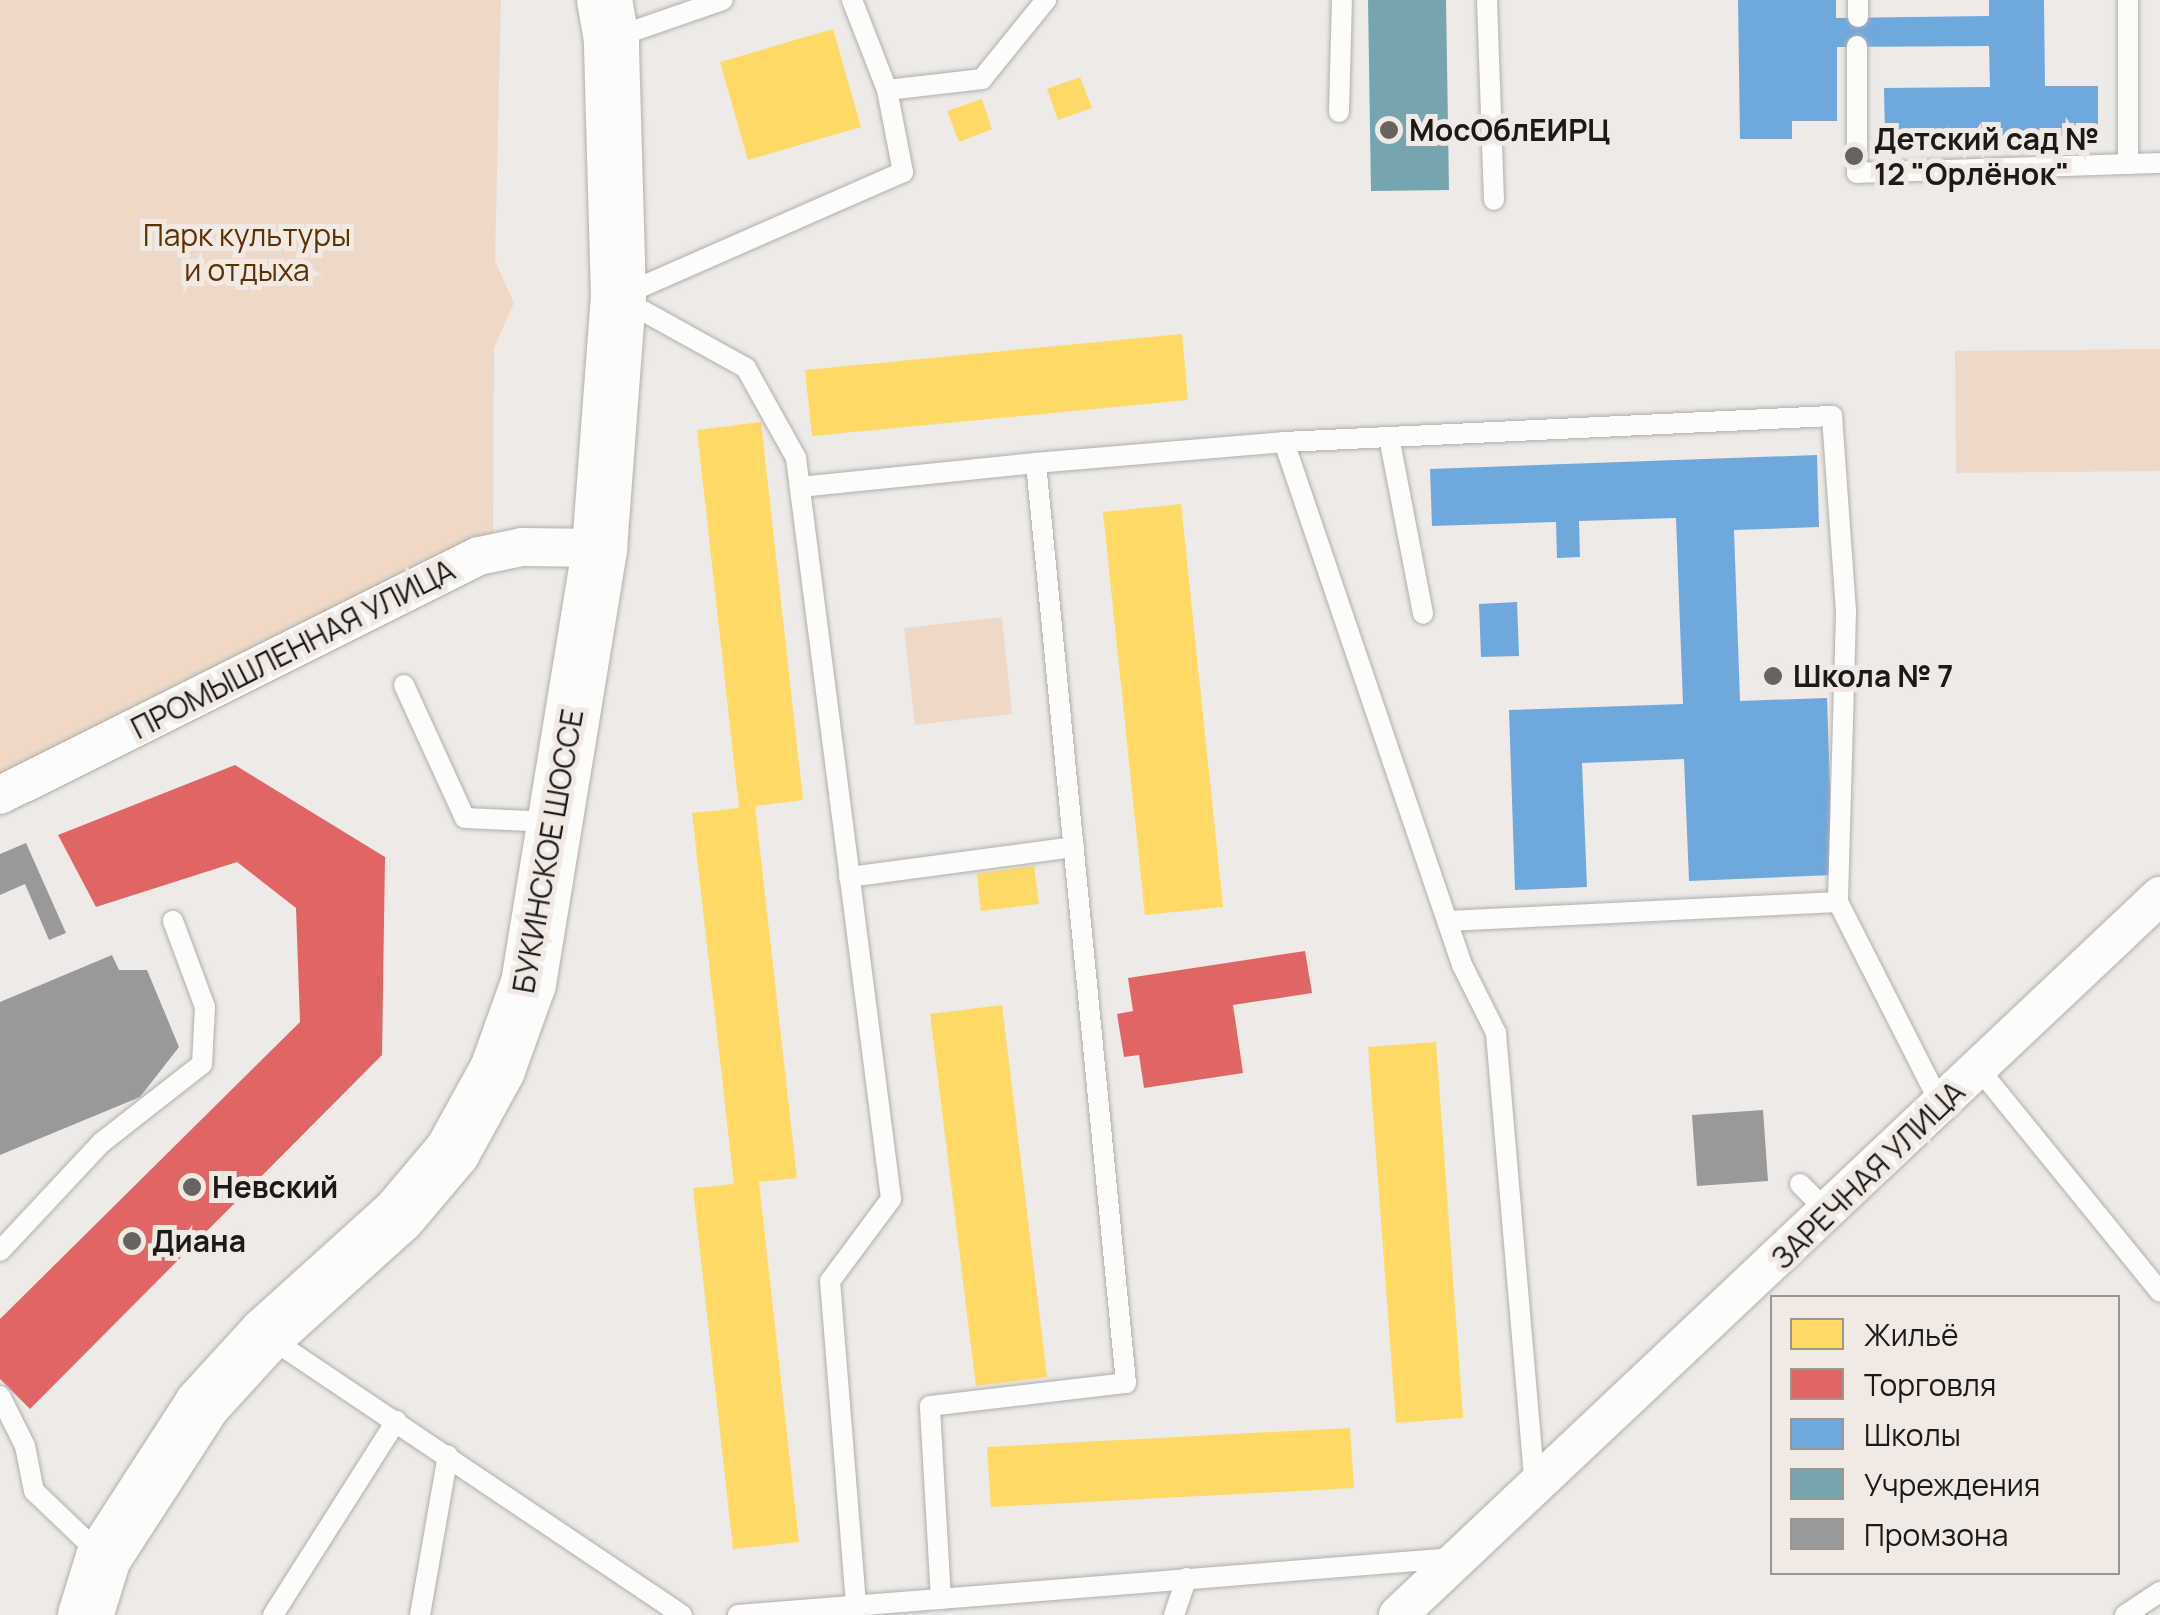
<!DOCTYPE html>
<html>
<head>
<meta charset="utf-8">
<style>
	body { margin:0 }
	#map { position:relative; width:2160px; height:1615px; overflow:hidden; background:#eeeae7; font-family:Manrope,sans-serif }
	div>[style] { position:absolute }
	.green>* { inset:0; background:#eed9c9 }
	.homes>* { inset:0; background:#ffd966 }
	.shops>* { inset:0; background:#e06666 }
	.schools>* { inset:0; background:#6fa8dc }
	.public>* { inset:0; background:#76a5af }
	.industry>* { inset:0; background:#999 }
	.roads { filter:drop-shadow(0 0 2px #b1aeac) drop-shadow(0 0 2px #b1aeac) }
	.lane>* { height:20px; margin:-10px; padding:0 10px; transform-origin:10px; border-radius:10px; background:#fcfcfb }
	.street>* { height:38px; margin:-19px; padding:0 19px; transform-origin:19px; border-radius:19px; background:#fcfcfb }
	.secondary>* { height:55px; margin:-27.5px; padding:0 27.5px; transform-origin:27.5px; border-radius:27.5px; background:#fcfcfb }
	.dots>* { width:28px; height:28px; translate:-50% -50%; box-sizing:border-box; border:5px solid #f1e9e4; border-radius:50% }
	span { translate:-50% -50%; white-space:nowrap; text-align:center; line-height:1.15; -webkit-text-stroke:10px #f1e9e4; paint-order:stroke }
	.poi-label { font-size:30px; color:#1c1a18; font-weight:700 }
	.left { translate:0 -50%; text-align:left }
	.park-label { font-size:30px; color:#5e3000 }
	.street-label { font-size:30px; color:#1c1a18 }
	.legend { position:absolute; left:1770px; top:1295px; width:350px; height:280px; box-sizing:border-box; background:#f1e9e4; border:2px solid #9c9692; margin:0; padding:12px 18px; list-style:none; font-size:30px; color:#1c1a18 }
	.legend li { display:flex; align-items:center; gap:20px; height:50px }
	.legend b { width:50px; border:2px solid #9c9692 }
</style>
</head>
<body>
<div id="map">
	<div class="green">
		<div style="clip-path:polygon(0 0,501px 0,495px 261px,514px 303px,494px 348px,493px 535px,0 778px)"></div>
		<div style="clip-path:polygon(2160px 349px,2160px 471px,1956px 473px,1955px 351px)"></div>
		<div style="clip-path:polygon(1002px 617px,1012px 714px,915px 725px,904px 628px)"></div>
	</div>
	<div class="homes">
		<div style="clip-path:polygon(833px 29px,861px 127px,748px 160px,720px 62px)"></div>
		<div style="clip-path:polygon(1080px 77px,1092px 108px,1058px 120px,1047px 89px)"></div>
		<div style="clip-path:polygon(982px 99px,992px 129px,959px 142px,947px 111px)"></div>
		<div style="clip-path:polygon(1182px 334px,1188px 400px,812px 436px,805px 370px)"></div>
		<div style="clip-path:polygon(761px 422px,803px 800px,755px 806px,797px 1178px,759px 1182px,799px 1542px,733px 1549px,693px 1188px,734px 1184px,692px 813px,739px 808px,697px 430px)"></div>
		<div style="clip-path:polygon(1181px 504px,1223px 907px,1145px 915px,1103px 512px)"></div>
		<div style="clip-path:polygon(1034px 866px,1039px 904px,981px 911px,977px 874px)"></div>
		<div style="clip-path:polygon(1002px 1005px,1047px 1377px,976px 1386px,930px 1014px)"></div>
		<div style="clip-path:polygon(1436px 1042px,1463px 1418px,1396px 1423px,1368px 1047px)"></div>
		<div style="clip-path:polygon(1350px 1428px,1354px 1488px,991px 1507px,987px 1447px)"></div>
	</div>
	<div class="shops">
		<div style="clip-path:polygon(235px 765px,385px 857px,382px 1055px,30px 1409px,0 1379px,0 1319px,300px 1022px,296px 908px,237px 862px,96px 907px,58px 835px)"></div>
		<div style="clip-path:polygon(1305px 951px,1312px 993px,1233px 1005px,1243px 1073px,1144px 1088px,1139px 1055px,1124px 1057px,1117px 1014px,1133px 1011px,1128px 978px)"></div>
	</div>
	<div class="schools">
		<div style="clip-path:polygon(1738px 0,1836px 0,1836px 18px,1989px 16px,1989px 0,2044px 0,2045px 86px,2098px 86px,2098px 136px,1885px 138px,1884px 88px,1990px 87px,1989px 46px,1837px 47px,1837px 121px,1792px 121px,1792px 139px,1740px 139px)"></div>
		<div style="clip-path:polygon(1817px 455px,1819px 527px,1734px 530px,1740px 701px,1827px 698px,1833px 875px,1689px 881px,1684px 759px,1582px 763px,1587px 887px,1515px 890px,1509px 710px,1683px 704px,1676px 518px,1579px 521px,1580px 557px,1557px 558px,1556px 522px,1432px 526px,1430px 469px)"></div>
		<div style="clip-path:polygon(1517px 602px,1519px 656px,1481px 657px,1479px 604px)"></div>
	</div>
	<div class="public">
		<div style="clip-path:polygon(1368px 0,1446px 0,1449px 190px,1371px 191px)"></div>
	</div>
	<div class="industry">
		<div style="clip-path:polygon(26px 843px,66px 933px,49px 940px,25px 884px,0 895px,0 854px)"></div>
		<div style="clip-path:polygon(112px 955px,119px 970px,147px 970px,179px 1047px,140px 1097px,0 1155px,0 1002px)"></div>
		<div style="clip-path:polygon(1763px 1110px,1768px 1181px,1697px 1186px,1692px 1115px)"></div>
	</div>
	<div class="roads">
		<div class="lane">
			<div style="left:852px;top:0;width:97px;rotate:68.7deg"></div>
			<div style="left:887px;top:90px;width:84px;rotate:79deg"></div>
			<div style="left:903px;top:172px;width:311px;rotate:156.3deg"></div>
			<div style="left:618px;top:297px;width:146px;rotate:29deg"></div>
			<div style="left:746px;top:368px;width:103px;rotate:60.9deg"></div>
			<div style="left:796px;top:458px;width:747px;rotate:82.69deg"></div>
			<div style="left:891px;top:1199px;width:102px;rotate:126.6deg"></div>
			<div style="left:830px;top:1281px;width:326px;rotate:85.4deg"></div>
			<div style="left:1487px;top:0;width:200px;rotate:88deg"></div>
			<div style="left:2128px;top:0;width:164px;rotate:90deg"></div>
			<div style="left:1858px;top:17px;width:17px;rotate:-90deg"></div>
			<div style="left:613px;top:38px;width:116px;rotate:-19.1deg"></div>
			<div style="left:1857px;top:46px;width:127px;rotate:90deg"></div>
			<div style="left:1857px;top:173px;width:303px;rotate:-1.9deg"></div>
			<div style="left:887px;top:90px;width:96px;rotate:-6.6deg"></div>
			<div style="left:982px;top:79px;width:102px;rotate:-51deg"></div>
			<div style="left:1339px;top:112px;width:112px;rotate:-88.5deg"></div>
			<div style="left:1389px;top:437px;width:180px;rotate:79.1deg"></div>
			<div style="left:1284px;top:442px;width:552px;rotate:71.2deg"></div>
			<div style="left:1462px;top:965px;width:76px;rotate:63.4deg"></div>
			<div style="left:1496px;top:1033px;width:455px;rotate:85.1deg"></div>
			<div style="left:800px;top:487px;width:237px;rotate:-5.8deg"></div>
			<div style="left:404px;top:685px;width:146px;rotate:65.4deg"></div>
			<div style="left:465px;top:818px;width:87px;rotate:2.6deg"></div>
			<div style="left:849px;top:877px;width:227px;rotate:-7.6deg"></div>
			<div style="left:1838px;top:902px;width:228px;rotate:63.1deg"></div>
			<div style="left:1979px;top:1069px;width:287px;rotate:50.9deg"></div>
			<div style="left:1800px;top:1184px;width:41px;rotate:45deg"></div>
			<div style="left:0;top:1251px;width:148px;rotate:-46.9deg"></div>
			<div style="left:101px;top:1143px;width:128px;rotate:-38deg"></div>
			<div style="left:202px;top:1064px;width:57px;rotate:-87deg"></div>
			<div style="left:205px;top:1007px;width:92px;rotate:-110.4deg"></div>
			<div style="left:267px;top:1336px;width:500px;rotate:33.91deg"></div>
			<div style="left:0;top:1396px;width:56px;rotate:63.4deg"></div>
			<div style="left:25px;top:1446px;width:46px;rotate:78.7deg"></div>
			<div style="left:34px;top:1491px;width:94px;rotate:43.7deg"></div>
			<div style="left:941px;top:1599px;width:193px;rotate:-93.3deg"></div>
			<div style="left:930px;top:1406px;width:197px;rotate:-6.7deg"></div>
			<div style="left:1126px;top:1383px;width:924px;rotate:-95.59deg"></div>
			<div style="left:1036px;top:463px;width:249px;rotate:-4.8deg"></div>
			<div style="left:1284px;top:442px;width:549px;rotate:-2.72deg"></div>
			<div style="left:1832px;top:416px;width:197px;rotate:85.9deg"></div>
			<div style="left:1846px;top:613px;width:289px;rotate:91.6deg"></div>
			<div style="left:1838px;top:902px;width:391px;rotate:177.2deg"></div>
			<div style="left:273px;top:1615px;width:230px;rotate:-57.6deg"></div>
			<div style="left:420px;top:1615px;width:162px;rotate:-80.1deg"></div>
			<div style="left:738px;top:1615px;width:718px;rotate:-4.55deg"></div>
			<div style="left:1174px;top:1615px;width:39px;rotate:-71deg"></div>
			<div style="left:2125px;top:1615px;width:42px;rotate:-33.3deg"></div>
		</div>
		<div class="street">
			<div style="left:0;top:795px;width:535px;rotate:-26.52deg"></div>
			<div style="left:479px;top:556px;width:44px;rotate:-11.8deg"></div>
			<div style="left:522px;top:547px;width:77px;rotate:0.7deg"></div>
			<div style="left:1398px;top:1615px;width:1048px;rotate:-43.34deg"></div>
		</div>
		<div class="secondary">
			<div style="left:85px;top:1615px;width:61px;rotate:-72.8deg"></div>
			<div style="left:103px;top:1557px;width:182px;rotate:-57.1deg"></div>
			<div style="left:202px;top:1404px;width:93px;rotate:-47.6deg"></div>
			<div style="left:265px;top:1335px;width:179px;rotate:-42.1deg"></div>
			<div style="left:398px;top:1215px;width:84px;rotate:-49.8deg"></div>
			<div style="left:452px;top:1151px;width:94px;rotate:-61.2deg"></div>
			<div style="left:497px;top:1069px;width:91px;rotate:-70.2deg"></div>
			<div style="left:528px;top:983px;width:441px;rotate:-80.7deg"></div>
			<div style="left:599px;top:548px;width:252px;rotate:-85.7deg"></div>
			<div style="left:618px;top:297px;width:258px;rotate:-91.6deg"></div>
			<div style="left:611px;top:39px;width:40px;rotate:-100deg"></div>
		</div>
	</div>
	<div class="dots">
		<div style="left:1389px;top:130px;background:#666360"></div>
		<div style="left:1854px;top:156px;background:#666360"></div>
		<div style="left:1773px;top:676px;background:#666360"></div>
		<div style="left:192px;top:1187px;background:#666360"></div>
		<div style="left:132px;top:1241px;background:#666360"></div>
	</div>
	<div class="poi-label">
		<span class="left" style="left:1409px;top:130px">МосОблЕИРЦ</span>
		<span class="left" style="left:1874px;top:156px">Детский сад №<br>12 "Орлёнок"</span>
		<span class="left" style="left:1793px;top:676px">Школа № 7</span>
		<span class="left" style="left:212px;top:1187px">Невский</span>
		<span class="left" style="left:152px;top:1241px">Диана</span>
	</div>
	<div class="park-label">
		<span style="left:247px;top:252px">Парк культуры<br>и отдыха</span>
	</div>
	<div class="street-label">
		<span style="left:293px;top:649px;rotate:-27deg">ПРОМЫШЛЕННАЯ УЛИЦА</span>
		<span style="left:548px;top:851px;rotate:-80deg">БУКИНСКОЕ ШОССЕ</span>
		<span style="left:1868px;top:1175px;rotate:-44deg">ЗАРЕЧНАЯ УЛИЦА</span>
	</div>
	<ul class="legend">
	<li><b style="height:28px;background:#ffd966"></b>Жильё</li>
	<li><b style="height:28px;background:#e06666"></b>Торговля</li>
	<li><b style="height:28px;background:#6fa8dc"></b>Школы</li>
	<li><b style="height:28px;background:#76a5af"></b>Учреждения</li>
	<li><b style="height:28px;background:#999"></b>Промзона</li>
	</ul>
</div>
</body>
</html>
